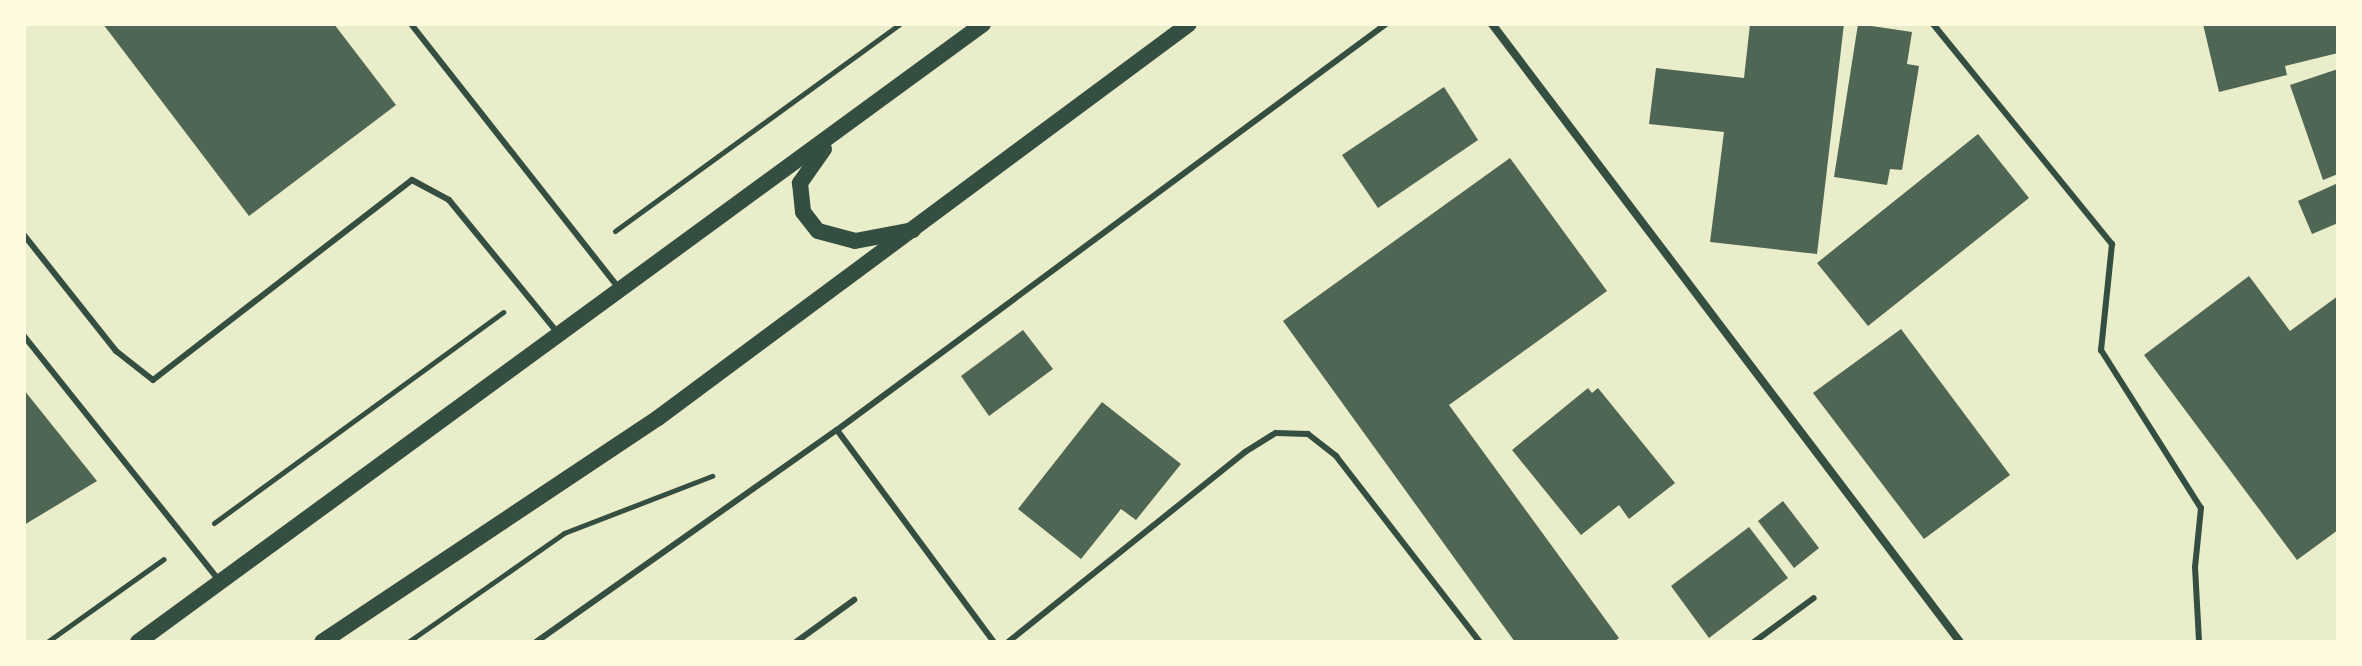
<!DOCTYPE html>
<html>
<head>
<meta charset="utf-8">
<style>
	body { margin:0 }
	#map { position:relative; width:2362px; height:666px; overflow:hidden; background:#e9edc9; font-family:"Noto Sans",sans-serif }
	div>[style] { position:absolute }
	.building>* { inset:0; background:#4f6655 }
	.path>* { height:5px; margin:-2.5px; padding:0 2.5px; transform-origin:2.5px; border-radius:2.5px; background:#344e41 }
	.service>* { height:6px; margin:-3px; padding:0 3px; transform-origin:3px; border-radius:3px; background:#344e41 }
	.minor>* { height:8px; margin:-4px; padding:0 4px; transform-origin:4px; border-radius:4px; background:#344e41 }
	.secondary>* { height:16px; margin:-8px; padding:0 8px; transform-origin:8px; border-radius:8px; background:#344e41 }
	span { translate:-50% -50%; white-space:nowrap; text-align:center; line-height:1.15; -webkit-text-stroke:6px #fefae0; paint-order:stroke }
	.frame { position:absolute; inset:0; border:26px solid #fefae0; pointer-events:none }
</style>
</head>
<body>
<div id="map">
	<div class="building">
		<div style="clip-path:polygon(103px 24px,334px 24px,396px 105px,249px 216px)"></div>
		<div style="clip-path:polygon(1750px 24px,1844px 24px,1817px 254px,1710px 242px,1724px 132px,1649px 124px,1656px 68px,1744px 78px)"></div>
		<div style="clip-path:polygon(1858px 24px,1912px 32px,1907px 64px,1919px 66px,1902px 170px,1890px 169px,1887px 185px,1834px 177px)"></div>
		<div style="clip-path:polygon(2203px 24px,2338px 24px,2338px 53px,2285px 66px,2287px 75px,2219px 92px)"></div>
		<div style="clip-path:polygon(2338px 69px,2338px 174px,2323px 180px,2290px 85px)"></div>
		<div style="clip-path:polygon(1444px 87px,1478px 140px,1378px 208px,1342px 155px)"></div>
		<div style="clip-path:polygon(1978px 134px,2029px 198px,1868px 326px,1817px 263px)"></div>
		<div style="clip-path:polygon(1510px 158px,1607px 291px,1449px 405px,1619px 638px,1614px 642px,1515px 642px,1283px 321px)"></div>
		<div style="clip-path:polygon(2338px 183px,2338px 223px,2312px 234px,2298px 201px)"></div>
		<div style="clip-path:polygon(2249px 276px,2290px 331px,2338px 296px,2338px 530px,2297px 560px,2144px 355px)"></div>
		<div style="clip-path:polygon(1901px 329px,2010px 475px,1924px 539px,1813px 393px)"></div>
		<div style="clip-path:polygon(1023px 330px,1053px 369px,989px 416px,961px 376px)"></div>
		<div style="clip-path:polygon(1588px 388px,1592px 393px,1598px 388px,1675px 483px,1629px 519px,1619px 505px,1581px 535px,1512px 450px)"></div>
		<div style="clip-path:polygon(24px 390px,97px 481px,24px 525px)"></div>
		<div style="clip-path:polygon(1102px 402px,1181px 464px,1136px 520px,1121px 509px,1081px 559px,1018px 509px)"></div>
		<div style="clip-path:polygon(1783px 501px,1819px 548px,1794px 568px,1758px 521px)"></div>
		<div style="clip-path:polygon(1749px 527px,1788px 578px,1709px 638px,1671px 586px)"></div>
	</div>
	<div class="path">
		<div style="left:615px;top:231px;width:352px;rotate:-36deg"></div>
		<div style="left:214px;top:523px;width:358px;rotate:-36.1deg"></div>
		<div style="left:47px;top:642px;width:143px;rotate:-35.4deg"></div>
		<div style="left:408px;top:642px;width:190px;rotate:-34.9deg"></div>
		<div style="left:564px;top:533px;width:159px;rotate:-21.1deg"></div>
	</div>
	<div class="service">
		<div style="left:411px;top:24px;width:336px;rotate:51.8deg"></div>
		<div style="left:1933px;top:24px;width:284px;rotate:50.9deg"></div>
		<div style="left:2112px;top:244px;width:107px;rotate:95.9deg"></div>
		<div style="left:2101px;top:350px;width:187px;rotate:57.7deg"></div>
		<div style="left:2201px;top:508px;width:59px;rotate:95.8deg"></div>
		<div style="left:2195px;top:567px;width:75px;rotate:86.9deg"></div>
		<div style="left:24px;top:235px;width:148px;rotate:51.6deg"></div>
		<div style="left:116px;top:351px;width:47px;rotate:38.1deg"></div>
		<div style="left:153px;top:380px;width:327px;rotate:-37.7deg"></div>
		<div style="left:412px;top:180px;width:42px;rotate:28.4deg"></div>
		<div style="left:449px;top:200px;width:172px;rotate:50.7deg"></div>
		<div style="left:24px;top:336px;width:312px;rotate:51.4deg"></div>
		<div style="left:837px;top:430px;width:264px;rotate:53.5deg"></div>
		<div style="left:536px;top:642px;width:368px;rotate:-35.2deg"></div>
		<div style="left:837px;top:430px;width:683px;rotate:-36.48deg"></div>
		<div style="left:796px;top:642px;width:72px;rotate:-35.9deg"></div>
		<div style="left:1008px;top:642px;width:304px;rotate:-38.7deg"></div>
		<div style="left:1245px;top:452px;width:36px;rotate:-32deg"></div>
		<div style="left:1276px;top:433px;width:32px;rotate:2deg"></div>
		<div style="left:1308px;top:434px;width:36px;rotate:38deg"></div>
		<div style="left:1336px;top:456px;width:235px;rotate:52.3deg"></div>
		<div style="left:1754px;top:642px;width:74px;rotate:-36.3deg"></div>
	</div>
	<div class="minor">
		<div style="left:1492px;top:24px;width:775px;rotate:52.86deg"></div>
	</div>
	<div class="secondary">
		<div style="left:824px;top:149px;width:42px;rotate:125.2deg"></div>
		<div style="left:800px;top:183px;width:29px;rotate:84deg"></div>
		<div style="left:803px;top:212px;width:24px;rotate:52deg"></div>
		<div style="left:818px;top:231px;width:38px;rotate:15deg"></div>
		<div style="left:855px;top:241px;width:59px;rotate:-10.7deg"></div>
		<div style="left:138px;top:642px;width:1047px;rotate:-36.18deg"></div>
		<div style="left:322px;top:642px;width:404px;rotate:-33.7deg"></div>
		<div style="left:658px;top:418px;width:661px;rotate:-36.58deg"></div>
	</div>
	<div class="frame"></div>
</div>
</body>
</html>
